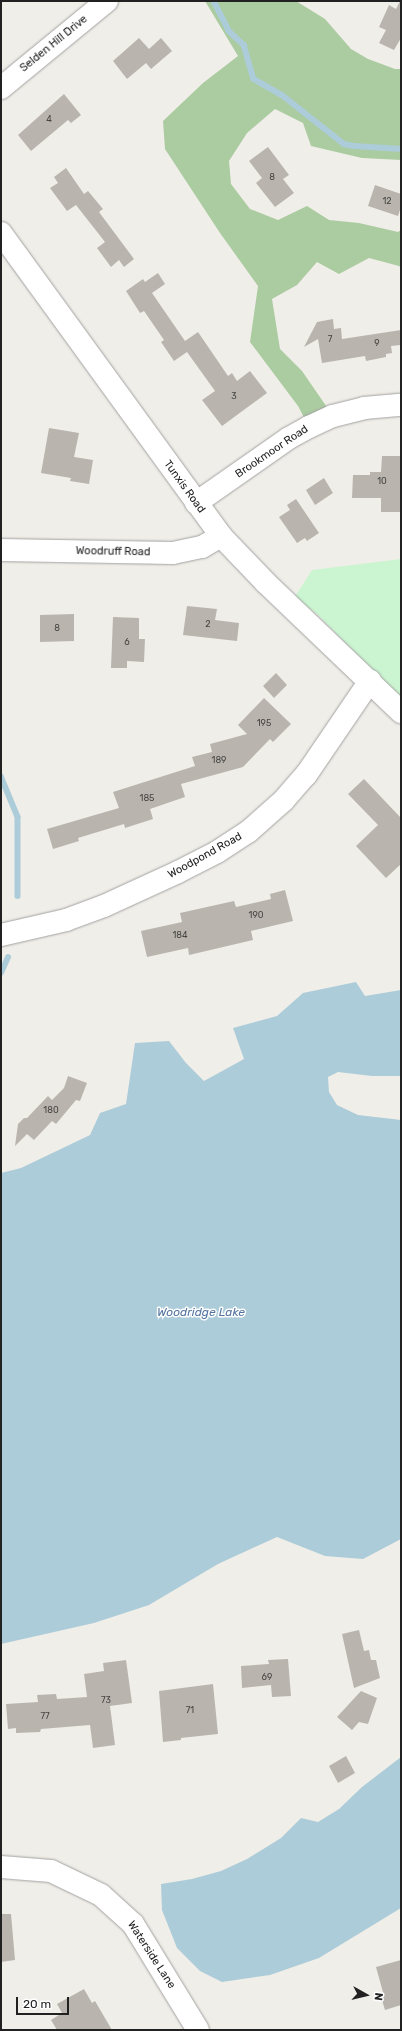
<!DOCTYPE html>
<html>
<head>
<meta charset="utf-8">
<style>
	body { margin:0 }
	#map { position:relative; width:402px; height:2031px; overflow:hidden; background:#f0eee8; font-family:Rubik,sans-serif }
	div>[style] { position:absolute }
	.forest>* { inset:0; background:#abcba1 }
	.park>* { inset:0; background:#cbf5d1 }
	.water>* { inset:0; background:#adccd9 }
	.stream>* { height:5.5px; margin:-2.75px; padding:0 2.75px; transform-origin:2.75px; border-radius:2.75px; background:#adccd9 }
	.building>* { inset:0; background:#b9b4ae }
	.roads { filter:drop-shadow(0 0 1px #a2a2a2) drop-shadow(0 0 1px #a2a2a2) }
	.minor>* { height:22px; margin:-11px; padding:0 11px; transform-origin:11px; border-radius:11px; background:#fff }
	span { translate:-50% -50%; white-space:nowrap; text-align:center; line-height:1.15; -webkit-text-stroke:3px #fff; paint-order:stroke }
	.number-label { font-size:9px; color:#474644 }
	.number-label span { -webkit-text-stroke-width:0 }
	.street-label { font-size:11px; color:#212121 }
	.water-label { font-size:12px; color:#5374a0; font-style:italic }
	.frame { position:absolute; inset:0; border:2px solid #212121; pointer-events:none }
	.north { position:absolute; left:346px; top:1975px; width:40px; height:40px; -webkit-text-stroke:3px #fff; paint-order:stroke; rotate:98deg; font-size:11px; font-weight:700; line-height:16px; text-align:center; color:#212121 }
	.north::after { content:''; display:block; margin:auto; width:14px; height:18px; background:#212121; clip-path:polygon(50% 0,100% 100%,50% 72%,0 100%) }
	.scale { position:absolute; left:16px; top:1997px; width:53px; height:18px; box-sizing:border-box; border:2px solid #212121; border-top:0; padding-left:5px; font-size:12px; line-height:14px; white-space:nowrap; color:#212121; -webkit-text-stroke:3px #fff; paint-order:stroke }
</style>
</head>
<body>
<div id="map">
	<div class="forest">
		<div style="clip-path:polygon(205px 1px,296px 1px,325px 19px,351px 49px,368px 59px,395px 69px,401px 69px,401px 160px,362px 158px,311px 146px,303px 123px,275px 109px,247px 133px,229px 161px,231px 184px,250px 209px,278px 220px,307px 206px,329px 220px,359px 223px,398px 232px,401px 230px,401px 268px,399px 266px,369px 258px,339px 274px,317px 262px,297px 285px,272px 299px,280px 349px,302px 371px,333px 416px,309px 427px,298px 406px,250px 342px,258px 286px,220px 233px,165px 149px,163px 121px,203px 83px,238px 56px)"></div>
	</div>
	<div class="park">
		<div style="clip-path:polygon(401px 559px,401px 700px,317px 614px,294px 598px,312px 570px)"></div>
	</div>
	<div class="water">
		<div style="clip-path:polygon(356px 982px,365px 996px,401px 990px,401px 1076px,372px 1076px,338px 1072px,328px 1077px,329px 1092px,337px 1105px,358px 1115px,401px 1120px,401px 1539px,363px 1559px,325px 1556px,277px 1537px,218px 1564px,149px 1605px,94px 1623px,1px 1644px,1px 1173px,21px 1168px,90px 1135px,100px 1113px,126px 1104px,135px 1043px,169px 1041px,186px 1063px,204px 1081px,244px 1059px,233px 1028px,277px 1016px,303px 993px)"></div>
		<div style="clip-path:polygon(401px 1757px,401px 1908px,319px 1958px,270px 1975px,222px 1982px,200px 1971px,177px 1948px,162px 1910px,161px 1884px,192px 1879px,221px 1871px,247px 1859px,281px 1838px,301px 1818px,318px 1822px,339px 1809px,362px 1787px)"></div>
	</div>
	<div class="stream">
		<div style="left:214px;top:1px;width:34px;rotate:63deg"></div>
		<div style="left:229px;top:31px;width:21px;rotate:43deg"></div>
		<div style="left:244px;top:45px;width:35px;rotate:74deg"></div>
		<div style="left:254px;top:79px;width:32px;rotate:30deg"></div>
		<div style="left:282px;top:95px;width:79px;rotate:38.3deg"></div>
		<div style="left:344px;top:144px;width:10px;rotate:11deg"></div>
		<div style="left:354px;top:146px;width:47px;rotate:3.7deg"></div>
		<div style="left:1px;top:776px;width:44px;rotate:67.5deg"></div>
		<div style="left:18px;top:817px;width:79px;rotate:90deg"></div>
		<div style="left:1px;top:973px;width:17px;rotate:-66deg"></div>
	</div>
	<div class="building">
		<div style="clip-path:polygon(400px 1px,401px 38px,394px 50px,379px 43px,386px 30px,379px 27px,389px 5px,396px 9px)"></div>
		<div style="clip-path:polygon(139px 38px,149px 49px,161px 38px,172px 51px,151px 69px,146px 63px,127px 79px,113px 61px)"></div>
		<div style="clip-path:polygon(64px 94px,81px 115px,71px 123px,68px 120px,31px 151px,18px 135px)"></div>
		<div style="clip-path:polygon(268px 147px,289px 175px,283px 179px,294px 193px,275px 207px,256px 183px,262px 178px,249px 161px)"></div>
		<div style="clip-path:polygon(66px 168px,84px 194px,88px 191px,103px 209px,99px 212px,134px 259px,124px 267px,119px 260px,111px 267px,97px 248px,105px 242px,76px 205px,67px 211px,50px 188px,58px 183px,54px 177px)"></div>
		<div style="clip-path:polygon(375px 185px,401px 194px,401px 207px,398px 216px,368px 206px)"></div>
		<div style="clip-path:polygon(158px 273px,165px 284px,152px 293px,185px 341px,198px 332px,228px 376px,232px 373px,237px 381px,250px 371px,267px 393px,222px 426px,202px 400px,215px 391px,187px 352px,174px 361px,161px 342px,164px 340px,144px 311px,140px 313px,126px 291px,143px 279px,145px 282px)"></div>
		<div style="clip-path:polygon(333px 319px,334px 329px,341px 328px,342px 339px,401px 330px,401px 345px,391px 346px,392px 353px,386px 354px,386px 357px,366px 361px,365px 356px,322px 363px,318px 339px,304px 347px,317px 322px)"></div>
		<div style="clip-path:polygon(49px 428px,79px 433px,74px 457px,93px 460px,89px 484px,70px 481px,71px 478px,41px 473px)"></div>
		<div style="clip-path:polygon(382px 456px,401px 456px,400px 512px,381px 512px,381px 498px,352px 498px,353px 475px,370px 475px,370px 472px,381px 472px)"></div>
		<div style="clip-path:polygon(324px 478px,333px 493px,315px 505px,306px 490px)"></div>
		<div style="clip-path:polygon(296px 499px,319px 533px,307px 541px,305px 538px,297px 543px,279px 517px,290px 510px,287px 505px)"></div>
		<div style="clip-path:polygon(187px 606px,217px 609px,215px 620px,239px 623px,237px 641px,183px 635px)"></div>
		<div style="clip-path:polygon(74px 614px,74px 641px,40px 642px,40px 615px)"></div>
		<div style="clip-path:polygon(113px 617px,139px 618px,139px 639px,145px 639px,144px 662px,127px 661px,127px 668px,111px 668px)"></div>
		<div style="clip-path:polygon(276px 673px,287px 685px,274px 698px,263px 686px)"></div>
		<div style="clip-path:polygon(264px 698px,291px 724px,273px 742px,270px 739px,243px 767px,181px 784px,185px 797px,150px 809px,153px 819px,125px 828px,124px 824px,78px 838px,79px 841px,53px 849px,47px 829px,119px 808px,113px 792px,195px 766px,192px 757px,212px 752px,210px 744px,247px 734px,238px 725px)"></div>
		<div style="clip-path:polygon(364px 779px,401px 818px,401px 864px,386px 878px,356px 846px,378px 825px,348px 794px)"></div>
		<div style="clip-path:polygon(285px 890px,293px 921px,251px 931px,253px 940px,189px 955px,188px 948px,147px 957px,141px 931px,182px 922px,180px 913px,234px 901px,236px 907px,271px 899px,270px 894px)"></div>
		<div style="clip-path:polygon(68px 1076px,87px 1083px,80px 1101px,76px 1100px,56px 1124px,52px 1121px,34px 1140px,27px 1134px,15px 1146px,18px 1124px,24px 1118px,27px 1118px,48px 1096px,52px 1100px,64px 1088px)"></div>
		<div style="clip-path:polygon(359px 1630px,364px 1651px,369px 1650px,371px 1660px,376px 1660px,380px 1678px,354px 1688px,342px 1634px)"></div>
		<div style="clip-path:polygon(288px 1659px,291px 1696px,272px 1697px,271px 1685px,242px 1688px,241px 1666px,269px 1664px,268px 1660px)"></div>
		<div style="clip-path:polygon(126px 1660px,132px 1703px,110px 1706px,115px 1745px,93px 1748px,90px 1725px,41px 1729px,40px 1732px,16px 1733px,16px 1728px,8px 1729px,6px 1704px,38px 1702px,37px 1695px,56px 1694px,57px 1699px,87px 1697px,84px 1674px,104px 1671px,103px 1663px)"></div>
		<div style="clip-path:polygon(213px 1684px,218px 1734px,181px 1738px,181px 1740px,163px 1742px,159px 1691px)"></div>
		<div style="clip-path:polygon(361px 1691px,377px 1698px,368px 1724px,359px 1722px,352px 1730px,337px 1717px)"></div>
		<div style="clip-path:polygon(346px 1756px,355px 1773px,338px 1783px,329px 1766px)"></div>
		<div style="clip-path:polygon(1px 1914px,11px 1914px,15px 1960px,1px 1962px)"></div>
		<div style="clip-path:polygon(401px 1960px,401px 2005px,385px 2010px,381px 1997px,384px 1996px,376px 1967px)"></div>
		<div style="clip-path:polygon(84px 1989px,92px 2003px,95px 2001px,112px 2030px,57px 2030px,51px 2020px,62px 2013px,57px 2004px)"></div>
	</div>
	<div class="roads">
		<div class="minor">
			<div style="left:1px;top:88px;width:137px;rotate:-39.4deg"></div>
			<div style="left:1px;top:233px;width:374px;rotate:54deg"></div>
			<div style="left:221px;top:536px;width:65px;rotate:46.2deg"></div>
			<div style="left:266px;top:583px;width:187px;rotate:43.7deg"></div>
			<div style="left:196px;top:503px;width:113px;rotate:-35deg"></div>
			<div style="left:289px;top:438px;width:23px;rotate:-29deg"></div>
			<div style="left:309px;top:427px;width:26px;rotate:-25deg"></div>
			<div style="left:333px;top:416px;width:32px;rotate:-14deg"></div>
			<div style="left:364px;top:408px;width:37px;rotate:-5deg"></div>
			<div style="left:1px;top:550px;width:172px;rotate:1deg"></div>
			<div style="left:173px;top:553px;width:30px;rotate:-12deg"></div>
			<div style="left:202px;top:547px;width:22px;rotate:-30deg"></div>
			<div style="left:1px;top:935px;width:67px;rotate:-13deg"></div>
			<div style="left:66px;top:920px;width:40px;rotate:-20.2deg"></div>
			<div style="left:104px;top:906px;width:81px;rotate:-24.7deg"></div>
			<div style="left:178px;top:872px;width:44px;rotate:-27.1deg"></div>
			<div style="left:217px;top:852px;width:37px;rotate:-33deg"></div>
			<div style="left:248px;top:832px;width:47px;rotate:-41.5deg"></div>
			<div style="left:283px;top:801px;width:35px;rotate:-49deg"></div>
			<div style="left:306px;top:775px;width:114px;rotate:-55.8deg"></div>
			<div style="left:1px;top:1867px;width:50px;rotate:4.6deg"></div>
			<div style="left:51px;top:1871px;width:55px;rotate:25.6deg"></div>
			<div style="left:101px;top:1895px;width:43px;rotate:42.2deg"></div>
			<div style="left:133px;top:1924px;width:124px;rotate:58.5deg"></div>
		</div>
	</div>
	<div class="number-label">
		<span style="left:49px;top:119px">4</span>
		<span style="left:272px;top:177px">8</span>
		<span style="left:387px;top:201px">12</span>
		<span style="left:330px;top:339px">7</span>
		<span style="left:377px;top:343px">9</span>
		<span style="left:234px;top:396px">3</span>
		<span style="left:382px;top:481px">10</span>
		<span style="left:208px;top:624px">2</span>
		<span style="left:57px;top:628px">8</span>
		<span style="left:127px;top:642px">6</span>
		<span style="left:264px;top:723px">195</span>
		<span style="left:219px;top:760px">189</span>
		<span style="left:147px;top:798px">185</span>
		<span style="left:256px;top:915px">190</span>
		<span style="left:180px;top:935px">184</span>
		<span style="left:51px;top:1110px">180</span>
		<span style="left:267px;top:1677px">69</span>
		<span style="left:106px;top:1700px">73</span>
		<span style="left:190px;top:1710px">71</span>
		<span style="left:45px;top:1716px">77</span>
	</div>
	<div class="street-label">
		<span style="left:54px;top:44px;rotate:-39deg">Selden Hill Drive</span>
		<span style="left:272px;top:452px;rotate:-34deg">Brookmoor Road</span>
		<span style="left:184px;top:487px;rotate:54deg">Tunxis Road</span>
		<span style="left:113px;top:552px;rotate:1deg">Woodruff Road</span>
		<span style="left:205px;top:856px;rotate:-29deg">Woodpond Road</span>
		<span style="left:151px;top:1955px;rotate:57deg">Waterside Lane</span>
	</div>
	<div class="water-label">
		<span style="left:201px;top:1313px">Woodridge Lake</span>
	</div>
	<div class="frame"></div>
	<div class="north">N</div>
	<div class="scale">20 m</div>
</div>
</body>
</html>
